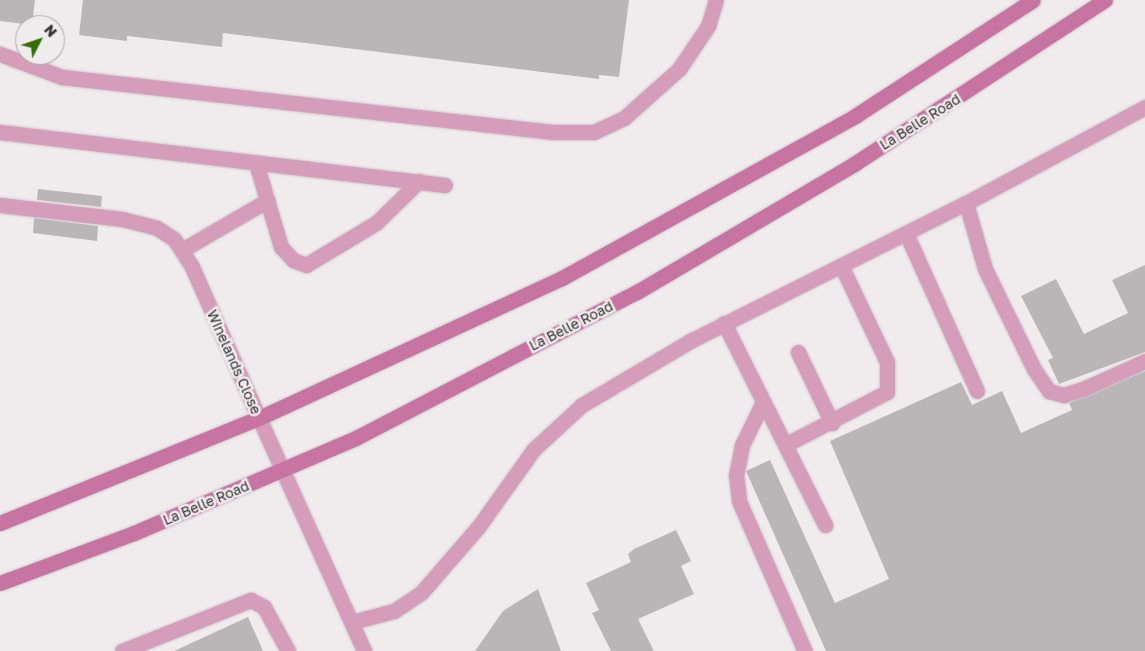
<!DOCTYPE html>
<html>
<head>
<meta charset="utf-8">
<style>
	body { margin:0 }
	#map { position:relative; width:1145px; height:651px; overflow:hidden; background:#f0ebed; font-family:"Golos Text",sans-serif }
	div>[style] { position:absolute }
	.building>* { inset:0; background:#bab6b8 }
	.roads { filter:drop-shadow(0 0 1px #cbc6c8) drop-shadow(0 0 1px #cbc6c8) }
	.lane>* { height:15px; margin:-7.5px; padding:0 7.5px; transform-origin:7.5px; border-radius:7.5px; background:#d69dbb }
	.street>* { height:15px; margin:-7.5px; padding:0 7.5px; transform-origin:7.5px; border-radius:7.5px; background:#d69dbb }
	.secondary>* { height:15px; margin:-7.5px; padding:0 7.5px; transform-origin:7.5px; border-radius:7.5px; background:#c774a3 }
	span { translate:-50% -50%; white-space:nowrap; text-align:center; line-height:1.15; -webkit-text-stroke:5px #f0ebed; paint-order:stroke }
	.street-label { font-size:14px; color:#363435 }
	.north { position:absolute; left:15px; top:15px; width:50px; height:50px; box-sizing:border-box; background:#f0ebed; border:1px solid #a6a2a3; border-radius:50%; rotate:49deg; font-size:14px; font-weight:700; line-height:20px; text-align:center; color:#363435 }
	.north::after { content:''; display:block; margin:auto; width:18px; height:22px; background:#346f00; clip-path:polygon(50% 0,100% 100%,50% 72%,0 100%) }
</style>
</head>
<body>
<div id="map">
	<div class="building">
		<div style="clip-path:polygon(0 0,35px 0,32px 25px,0 21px)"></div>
		<div style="clip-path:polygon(83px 0,629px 0,619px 77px,599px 75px,599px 79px,223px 33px,222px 47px,127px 36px,127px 41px,79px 35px)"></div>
		<div style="clip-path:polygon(38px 189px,102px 196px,101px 207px,37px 200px)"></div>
		<div style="clip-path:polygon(34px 218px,98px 226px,97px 241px,33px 233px)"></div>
		<div style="clip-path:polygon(1145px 265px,1145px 352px,1059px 384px,1048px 360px,1053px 358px,1021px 296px,1056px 279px,1084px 334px,1128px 313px,1112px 280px)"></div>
		<div style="clip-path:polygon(1145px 371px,1145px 651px,826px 651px,746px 471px,770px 460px,835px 603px,889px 579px,830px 441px,961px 382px,972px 405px,1002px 391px,1021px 433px,1072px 410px,1069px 403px)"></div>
		<div style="clip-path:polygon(676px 530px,691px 561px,681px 566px,694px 594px,638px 619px,654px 651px,611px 651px,592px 613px,599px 610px,586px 583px,631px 562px,628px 554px,634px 549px)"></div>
		<div style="clip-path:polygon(538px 589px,561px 651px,475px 651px,503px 611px)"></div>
		<div style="clip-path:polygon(248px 617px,263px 651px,174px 651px)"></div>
	</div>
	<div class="roads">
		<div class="lane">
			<div style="left:0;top:54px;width:66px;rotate:20.4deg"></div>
			<div style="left:62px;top:77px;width:494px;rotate:6.4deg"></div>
			<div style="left:553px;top:132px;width:41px"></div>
			<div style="left:594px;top:132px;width:33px;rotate:-25deg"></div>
			<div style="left:624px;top:118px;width:74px;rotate:-41.7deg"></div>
			<div style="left:679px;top:69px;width:52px;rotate:-56deg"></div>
			<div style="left:708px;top:26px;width:27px;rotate:-73deg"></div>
			<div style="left:0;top:132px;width:448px;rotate:6.8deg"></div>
			<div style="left:256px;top:163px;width:88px;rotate:73.4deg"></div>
			<div style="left:281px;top:247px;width:18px;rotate:47deg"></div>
			<div style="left:293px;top:260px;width:14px;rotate:21deg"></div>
			<div style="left:306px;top:265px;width:82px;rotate:-31deg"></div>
			<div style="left:376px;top:223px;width:60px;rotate:-44.3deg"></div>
			<div style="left:966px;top:203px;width:69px;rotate:73.9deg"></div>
			<div style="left:985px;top:269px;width:111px;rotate:63.9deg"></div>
			<div style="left:1034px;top:369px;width:27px;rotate:56deg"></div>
			<div style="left:1049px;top:391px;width:15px;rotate:16deg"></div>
			<div style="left:1063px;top:395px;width:21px;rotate:-17deg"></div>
			<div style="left:1083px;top:389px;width:68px;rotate:-24.3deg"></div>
			<div style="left:0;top:205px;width:123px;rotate:6.5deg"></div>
			<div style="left:122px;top:219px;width:36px;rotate:14deg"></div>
			<div style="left:157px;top:228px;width:20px;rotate:33deg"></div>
			<div style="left:174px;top:239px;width:33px;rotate:57deg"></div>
			<div style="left:192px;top:267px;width:165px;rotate:66.1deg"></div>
			<div style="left:906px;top:233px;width:173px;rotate:65.8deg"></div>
			<div style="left:182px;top:250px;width:99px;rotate:-30.2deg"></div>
			<div style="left:724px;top:323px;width:226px;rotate:63.4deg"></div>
			<div style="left:798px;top:352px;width:79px;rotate:64.4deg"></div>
			<div style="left:763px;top:402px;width:48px;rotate:116deg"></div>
			<div style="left:742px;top:445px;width:31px;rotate:101deg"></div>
			<div style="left:736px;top:475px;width:26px;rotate:83deg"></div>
			<div style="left:739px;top:501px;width:164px;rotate:66.3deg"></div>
			<div style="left:785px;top:445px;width:115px;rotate:-27.5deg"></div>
			<div style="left:887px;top:392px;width:30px;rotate:-90deg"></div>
			<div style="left:887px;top:362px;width:107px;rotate:-115.4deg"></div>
			<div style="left:352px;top:622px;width:43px;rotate:-14.7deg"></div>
			<div style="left:394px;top:611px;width:32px;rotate:-34deg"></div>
			<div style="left:421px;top:593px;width:89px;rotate:-49.1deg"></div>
			<div style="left:479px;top:526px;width:95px;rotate:-54.5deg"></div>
			<div style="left:534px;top:449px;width:65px;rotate:-42.5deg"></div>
			<div style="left:582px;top:405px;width:128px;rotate:-30.6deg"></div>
			<div style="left:692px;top:340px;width:306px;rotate:-26.6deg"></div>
			<div style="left:966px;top:203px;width:203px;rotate:-28.2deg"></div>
			<div style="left:122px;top:651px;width:139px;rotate:-21.6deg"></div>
			<div style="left:251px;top:600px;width:15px;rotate:28deg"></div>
			<div style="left:264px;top:607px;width:50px;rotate:61.4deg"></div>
		</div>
		<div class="street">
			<div style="left:259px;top:418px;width:256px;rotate:65.7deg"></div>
		</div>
		<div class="secondary">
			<div style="left:0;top:523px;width:279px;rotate:-22.1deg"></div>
			<div style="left:259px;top:418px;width:334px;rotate:-24.8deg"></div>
			<div style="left:562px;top:278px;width:335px;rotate:-28.9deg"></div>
			<div style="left:855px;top:116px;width:212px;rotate:-33.1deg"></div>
			<div style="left:0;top:583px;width:143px;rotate:-20.5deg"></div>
			<div style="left:134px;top:533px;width:241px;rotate:-23.2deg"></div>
			<div style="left:356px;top:438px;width:317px;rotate:-27.5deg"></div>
			<div style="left:637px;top:292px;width:252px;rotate:-30.5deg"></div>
			<div style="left:854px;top:164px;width:300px;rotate:-33.2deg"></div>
		</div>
	</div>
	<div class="street-label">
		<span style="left:920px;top:122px;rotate:-32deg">La Belle Road</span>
		<span style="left:571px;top:326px;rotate:-27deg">La Belle Road</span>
		<span style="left:234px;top:362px;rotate:66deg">Winelands Close</span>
		<span style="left:206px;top:503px;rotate:-23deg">La Belle Road</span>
	</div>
	<div class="north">N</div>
</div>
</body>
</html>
